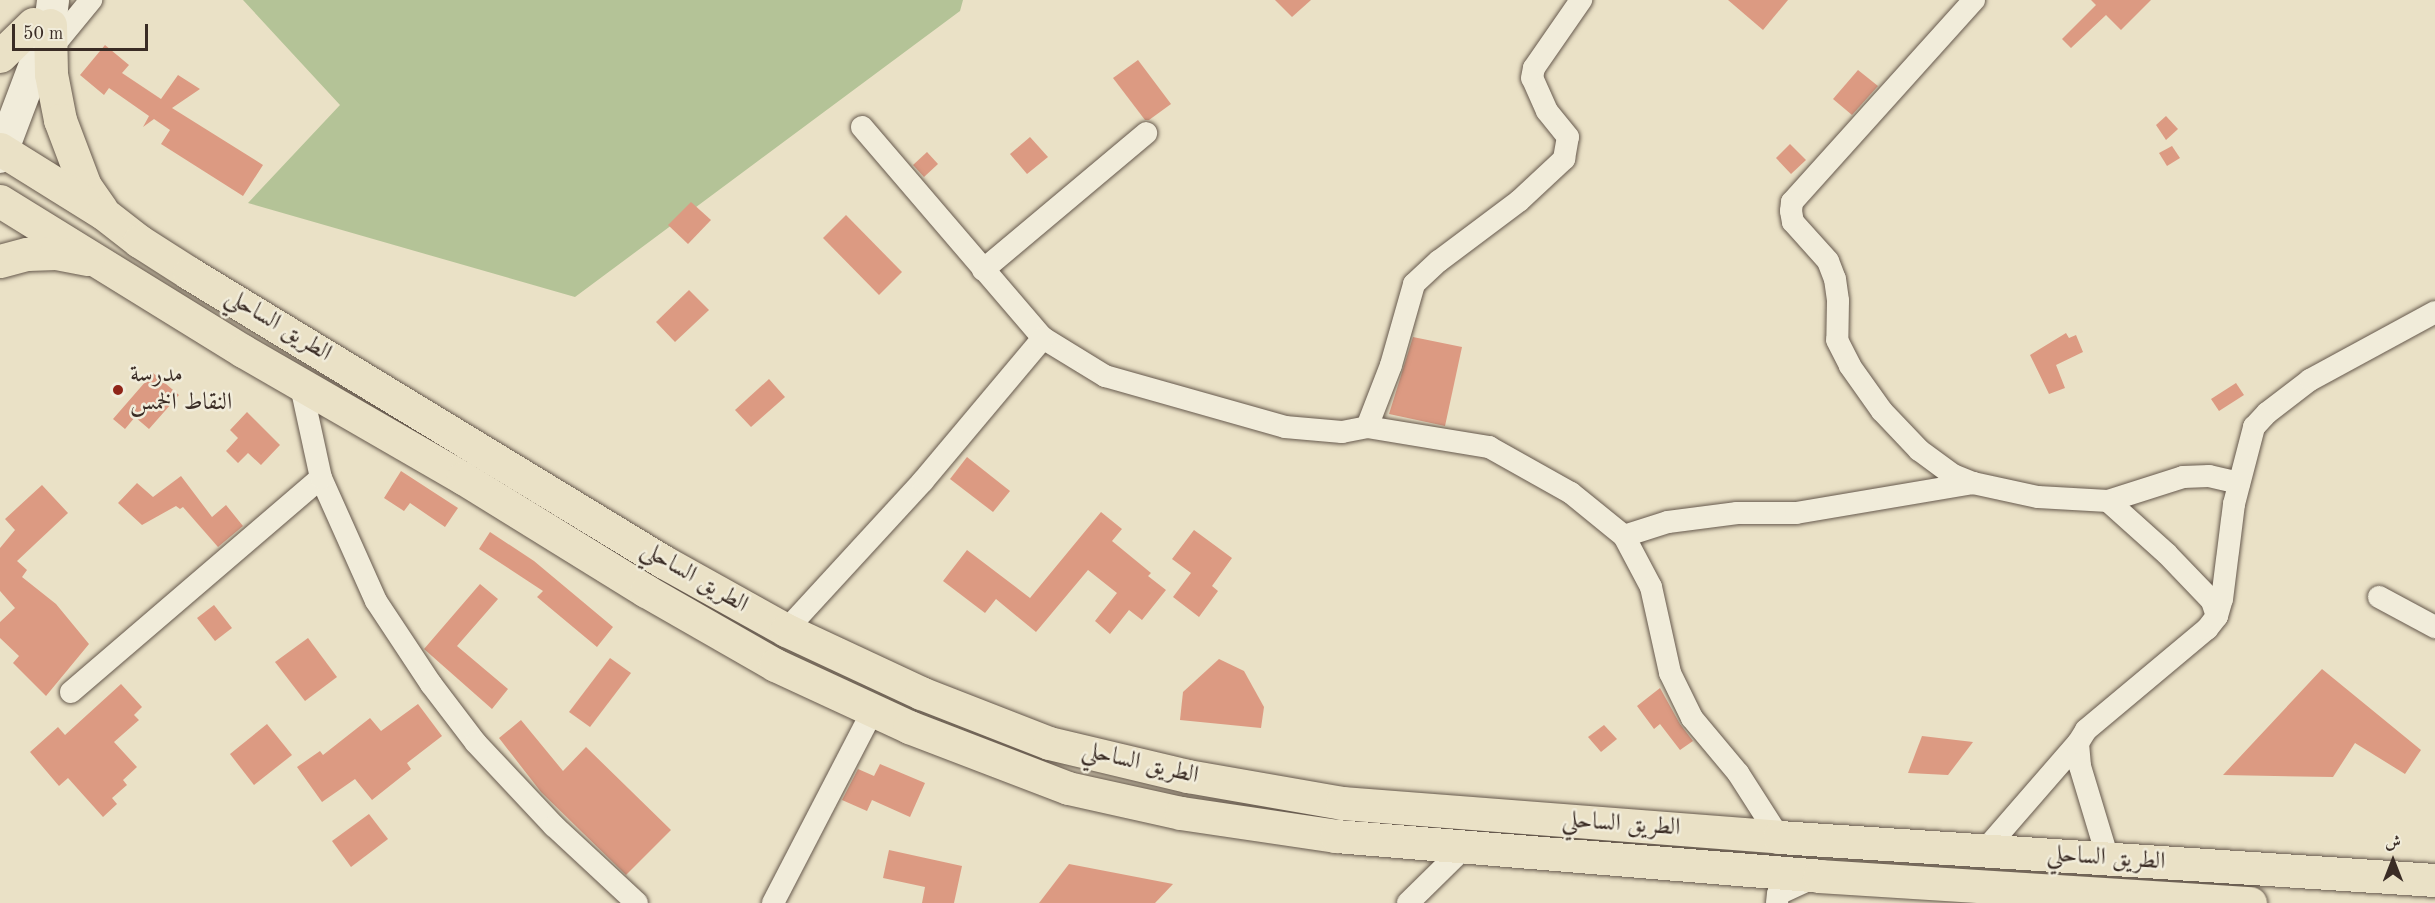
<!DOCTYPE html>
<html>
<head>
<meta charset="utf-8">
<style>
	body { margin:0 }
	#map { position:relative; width:2435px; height:903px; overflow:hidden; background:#eae1c6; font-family:"Old Standard TT",Amiri,serif }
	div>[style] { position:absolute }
	.green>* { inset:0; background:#b4c397 }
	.building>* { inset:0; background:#dc9a82 }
	.roads { filter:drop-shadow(0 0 2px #66594d) drop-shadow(0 0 2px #66594d) }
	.street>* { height:22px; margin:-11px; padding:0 11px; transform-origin:11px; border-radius:11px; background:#f1ecda }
	.secondary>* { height:32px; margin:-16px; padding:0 16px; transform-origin:16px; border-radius:16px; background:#f1ecda }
	.highway>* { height:33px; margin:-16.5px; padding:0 16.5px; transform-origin:16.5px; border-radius:16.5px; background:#eae1c6 }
	.dots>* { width:16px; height:16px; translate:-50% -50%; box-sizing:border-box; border:3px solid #f1ecda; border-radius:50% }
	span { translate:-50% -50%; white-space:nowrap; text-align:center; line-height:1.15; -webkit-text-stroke:5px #f1ecda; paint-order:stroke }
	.street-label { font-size:24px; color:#3a2c25 }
	.poi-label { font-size:24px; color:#3a2c25 }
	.left { translate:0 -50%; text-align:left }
	.north { position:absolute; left:2363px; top:831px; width:60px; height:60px; -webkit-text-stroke:4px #f1ecda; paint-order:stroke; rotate:0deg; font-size:16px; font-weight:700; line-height:24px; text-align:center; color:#3a2c25 }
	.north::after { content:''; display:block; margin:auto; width:21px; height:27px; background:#3a2c25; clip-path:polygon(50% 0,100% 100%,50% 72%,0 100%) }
	.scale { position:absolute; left:12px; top:24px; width:136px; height:27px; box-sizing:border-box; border:3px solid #3a2c25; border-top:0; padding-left:8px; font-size:18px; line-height:21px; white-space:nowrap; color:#3a2c25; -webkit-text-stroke:4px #f1ecda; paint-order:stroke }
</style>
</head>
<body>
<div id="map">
	<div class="green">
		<div style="clip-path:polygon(243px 0,963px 0,960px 11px,575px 297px,248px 203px,340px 105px)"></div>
	</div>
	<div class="building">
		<div style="clip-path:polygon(1275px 0,1311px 0,1292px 17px)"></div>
		<div style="clip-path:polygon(1728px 0,1788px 0,1763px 30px)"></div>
		<div style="clip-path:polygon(2091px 0,2151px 0,2121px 30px,2106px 15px,2071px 48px,2062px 39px,2096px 5px)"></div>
		<div style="clip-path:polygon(105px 45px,129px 65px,122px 73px,161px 99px,178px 75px,200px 89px,172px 108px,263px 165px,243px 196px,161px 144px,170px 130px,154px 119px,143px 127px,149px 116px,109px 88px,104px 95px,80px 75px)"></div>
		<div style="clip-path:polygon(1138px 60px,1171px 104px,1149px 120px,1145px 120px,1113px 78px)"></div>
		<div style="clip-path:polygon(1858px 70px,1878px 86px,1852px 115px,1833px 99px)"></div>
		<div style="clip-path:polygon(2166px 116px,2178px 129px,2166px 140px,2156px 125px)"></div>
		<div style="clip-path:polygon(1030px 137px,1048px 157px,1027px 174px,1010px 154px)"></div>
		<div style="clip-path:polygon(1790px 144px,1806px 160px,1791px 174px,1776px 158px)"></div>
		<div style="clip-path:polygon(2172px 146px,2180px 158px,2167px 166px,2159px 153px)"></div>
		<div style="clip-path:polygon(927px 152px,938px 164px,924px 177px,913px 165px)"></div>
		<div style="clip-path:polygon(691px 202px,711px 220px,688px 244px,668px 225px)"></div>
		<div style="clip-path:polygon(846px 215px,902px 272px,879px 295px,823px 238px)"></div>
		<div style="clip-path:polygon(689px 290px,709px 310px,675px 342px,656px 322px)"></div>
		<div style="clip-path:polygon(2066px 333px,2069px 338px,2076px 335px,2083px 352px,2056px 365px,2065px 388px,2049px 394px,2030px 355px)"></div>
		<div style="clip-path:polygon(1413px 337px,1462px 347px,1445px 426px,1389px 414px)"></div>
		<div style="clip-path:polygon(153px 373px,179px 395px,149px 429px,135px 417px,125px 429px,113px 419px)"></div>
		<div style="clip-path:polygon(769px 379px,785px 397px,751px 427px,735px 410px)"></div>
		<div style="clip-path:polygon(2236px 383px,2244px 395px,2219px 411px,2211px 399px)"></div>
		<div style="clip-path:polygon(247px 412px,280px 445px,261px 465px,248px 453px,238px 463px,226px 451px,238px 438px,230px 430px)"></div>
		<div style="clip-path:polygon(967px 457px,1010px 491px,993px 512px,950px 479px)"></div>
		<div style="clip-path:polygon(401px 471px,458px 508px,445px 527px,410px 503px,404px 511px,384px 498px)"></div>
		<div style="clip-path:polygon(181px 476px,212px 517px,226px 505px,243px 526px,218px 547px,183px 507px,180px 509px,176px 506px,142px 525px,118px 503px,137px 483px,153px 497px)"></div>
		<div style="clip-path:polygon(42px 485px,68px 513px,17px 561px,27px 570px,22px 577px,56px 604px,89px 644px,46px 696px,13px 663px,19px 656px,0 638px,0 622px,15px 608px,0 591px,0 548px,15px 530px,5px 519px)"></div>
		<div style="clip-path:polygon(1101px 512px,1122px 529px,1112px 541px,1151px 573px,1148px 576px,1166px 590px,1142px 620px,1129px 610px,1110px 634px,1095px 621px,1117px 593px,1088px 570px,1036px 632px,996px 599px,985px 613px,943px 581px,967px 550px,1030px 598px)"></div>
		<div style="clip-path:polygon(1194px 530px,1232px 558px,1212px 586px,1218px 591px,1199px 617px,1173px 597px,1191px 573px,1172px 559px)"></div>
		<div style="clip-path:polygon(490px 532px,534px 561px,613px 627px,597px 647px,537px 597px,543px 591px,479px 549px)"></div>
		<div style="clip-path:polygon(480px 584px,498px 599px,457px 646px,508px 689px,492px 709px,424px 649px)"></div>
		<div style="clip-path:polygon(214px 605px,232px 628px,215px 641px,197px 618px)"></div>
		<div style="clip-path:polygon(308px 638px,337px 677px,305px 701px,275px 662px)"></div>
		<div style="clip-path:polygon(610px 658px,631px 673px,590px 727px,569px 712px)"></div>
		<div style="clip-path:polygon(1219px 659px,1244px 671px,1264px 707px,1261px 728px,1180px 720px,1183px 692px)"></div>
		<div style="clip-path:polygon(2322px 669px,2421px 750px,2405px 774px,2355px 743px,2333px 777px,2223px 775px)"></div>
		<div style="clip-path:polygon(121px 684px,142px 707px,134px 715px,139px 720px,114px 742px,137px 767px,123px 780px,127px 785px,112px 798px,117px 804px,103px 817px,68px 778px,59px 786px,30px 752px,58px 727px,65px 735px)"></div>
		<div style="clip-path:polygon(1660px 688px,1680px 724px,1693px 741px,1680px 750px,1660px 724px,1654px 729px,1637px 706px)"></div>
		<div style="clip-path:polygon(418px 704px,442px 736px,407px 763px,411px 769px,372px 800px,355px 779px,322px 802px,297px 767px,320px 751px,323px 755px,370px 718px,381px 731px)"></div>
		<div style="clip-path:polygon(521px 720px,563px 771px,586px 747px,671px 830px,626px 875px,541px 792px,499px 738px)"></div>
		<div style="clip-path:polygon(267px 724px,292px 755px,254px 785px,230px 754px)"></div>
		<div style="clip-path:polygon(1604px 725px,1617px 739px,1601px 752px,1588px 737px)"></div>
		<div style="clip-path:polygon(1922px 736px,1973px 742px,1948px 775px,1908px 773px)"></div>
		<div style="clip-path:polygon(880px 764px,925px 783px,910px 817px,872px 800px,867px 811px,842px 800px,858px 769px,874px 776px)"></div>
		<div style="clip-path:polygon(369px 814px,388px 839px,351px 867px,332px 841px)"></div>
		<div style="clip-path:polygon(889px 850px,962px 866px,954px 903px,922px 903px,925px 887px,883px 878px)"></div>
		<div style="clip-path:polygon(1069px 864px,1173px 884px,1155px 903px,1039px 903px)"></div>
	</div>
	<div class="roads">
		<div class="street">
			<div style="left:1974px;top:0;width:272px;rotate:132deg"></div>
			<div style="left:1792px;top:202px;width:9px;rotate:96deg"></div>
			<div style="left:1791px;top:211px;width:11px;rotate:80deg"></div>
			<div style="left:1793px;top:222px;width:52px;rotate:48.1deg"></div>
			<div style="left:1828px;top:261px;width:19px;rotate:69deg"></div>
			<div style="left:1835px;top:279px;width:22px;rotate:82deg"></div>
			<div style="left:1838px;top:301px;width:39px;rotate:91deg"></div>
			<div style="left:1837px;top:340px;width:29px;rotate:63deg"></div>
			<div style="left:1850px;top:366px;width:55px;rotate:54.6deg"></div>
			<div style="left:1882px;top:411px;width:54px;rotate:46.5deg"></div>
			<div style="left:1919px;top:450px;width:42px;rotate:36.3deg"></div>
			<div style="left:1953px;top:475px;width:22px;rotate:22deg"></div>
			<div style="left:1973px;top:483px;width:66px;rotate:12.2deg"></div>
			<div style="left:2038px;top:497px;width:70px;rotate:3.3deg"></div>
			<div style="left:2108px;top:501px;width:79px;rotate:-17.7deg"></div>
			<div style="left:2183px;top:477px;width:26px;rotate:-2deg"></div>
			<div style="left:2209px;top:476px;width:31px;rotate:13deg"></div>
			<div style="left:50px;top:50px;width:65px;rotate:-50.6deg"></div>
			<div style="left:862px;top:127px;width:278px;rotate:49.4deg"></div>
			<div style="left:1043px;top:338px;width:73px;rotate:31.5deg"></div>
			<div style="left:1105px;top:376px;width:187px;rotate:15.8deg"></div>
			<div style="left:1285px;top:427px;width:57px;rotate:5deg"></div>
			<div style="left:1342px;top:432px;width:25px;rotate:-11deg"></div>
			<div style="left:1367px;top:427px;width:124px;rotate:9.3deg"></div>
			<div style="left:1489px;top:447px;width:94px;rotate:29.3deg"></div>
			<div style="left:1571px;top:493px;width:68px;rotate:39.1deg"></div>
			<div style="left:1624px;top:536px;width:58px;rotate:62.1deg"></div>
			<div style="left:1651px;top:587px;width:88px;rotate:77.5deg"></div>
			<div style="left:1670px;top:673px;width:50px;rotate:63.9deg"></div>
			<div style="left:1692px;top:718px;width:72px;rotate:50.1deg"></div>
			<div style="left:1738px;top:773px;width:76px;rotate:57.4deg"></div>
			<div style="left:983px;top:270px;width:213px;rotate:-40deg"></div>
			<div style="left:1367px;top:427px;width:66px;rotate:-68.8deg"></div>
			<div style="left:1391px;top:365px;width:84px;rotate:-74.1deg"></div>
			<div style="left:1414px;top:284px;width:34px;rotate:-43deg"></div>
			<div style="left:1439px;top:261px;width:100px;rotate:-36.9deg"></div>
			<div style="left:1519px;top:201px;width:62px;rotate:-43deg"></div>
			<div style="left:1564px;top:159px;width:22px;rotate:-80deg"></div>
			<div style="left:1568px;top:137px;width:33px;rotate:-129deg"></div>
			<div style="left:1547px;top:111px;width:36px;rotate:-114deg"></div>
			<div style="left:1532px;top:78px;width:10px;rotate:-79deg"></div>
			<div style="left:1534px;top:68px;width:83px;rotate:-55.3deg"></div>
			<div style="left:321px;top:478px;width:135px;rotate:65.9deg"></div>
			<div style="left:376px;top:601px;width:100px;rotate:56.5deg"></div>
			<div style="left:431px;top:684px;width:74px;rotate:52.7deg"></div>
			<div style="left:476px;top:743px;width:114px;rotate:46.8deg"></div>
			<div style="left:554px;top:826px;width:113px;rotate:42.9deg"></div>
			<div style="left:2108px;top:501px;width:79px;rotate:41.9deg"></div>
			<div style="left:2167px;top:554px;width:65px;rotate:46.2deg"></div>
			<div style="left:2212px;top:601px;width:16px;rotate:72deg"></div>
			<div style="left:1624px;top:536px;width:46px;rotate:-17.7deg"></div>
			<div style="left:1668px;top:522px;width:70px;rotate:-7.4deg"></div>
			<div style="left:1737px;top:513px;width:59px"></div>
			<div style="left:1796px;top:513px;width:180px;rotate:-9.6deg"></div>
			<div style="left:2379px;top:597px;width:64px;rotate:28.2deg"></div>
			<div style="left:786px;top:630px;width:202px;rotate:-47.4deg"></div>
			<div style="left:923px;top:481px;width:187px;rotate:-50deg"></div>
			<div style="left:71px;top:692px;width:329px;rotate:-40.6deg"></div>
			<div style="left:321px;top:478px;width:98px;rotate:-102.3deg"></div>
			<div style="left:1984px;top:851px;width:143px;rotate:-49deg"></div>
			<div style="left:2108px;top:859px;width:97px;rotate:-106.8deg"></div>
			<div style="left:2080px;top:766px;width:23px;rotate:-95deg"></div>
			<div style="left:2078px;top:743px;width:15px;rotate:-58deg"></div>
			<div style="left:2086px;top:730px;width:158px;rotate:-39.9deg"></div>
			<div style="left:2207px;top:629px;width:16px;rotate:-52deg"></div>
			<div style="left:2217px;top:616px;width:18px;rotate:-74deg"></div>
			<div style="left:2222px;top:599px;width:96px;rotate:-82.8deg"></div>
			<div style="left:2234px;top:504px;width:80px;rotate:-75.4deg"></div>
			<div style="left:2254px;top:427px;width:19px;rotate:-47deg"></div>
			<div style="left:2267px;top:413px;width:54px;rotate:-37.5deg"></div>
			<div style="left:2310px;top:380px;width:142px;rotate:-28.5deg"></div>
			<div style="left:773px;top:903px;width:217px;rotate:-62.6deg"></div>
			<div style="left:1408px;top:903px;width:80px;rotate:-44.5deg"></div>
			<div style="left:1777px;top:903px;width:9px;rotate:-84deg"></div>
			<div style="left:1778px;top:894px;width:41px;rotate:-24.7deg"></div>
		</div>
		<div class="secondary">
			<div style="left:0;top:157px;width:141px;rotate:-69.3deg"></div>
			<div style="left:50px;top:25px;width:25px;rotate:-83deg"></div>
		</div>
		<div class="highway">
			<div style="left:50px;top:25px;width:49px;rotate:88.8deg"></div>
			<div style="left:51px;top:74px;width:47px;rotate:78.9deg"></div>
			<div style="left:60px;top:120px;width:71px;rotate:69.3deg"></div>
			<div style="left:85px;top:186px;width:28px;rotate:55deg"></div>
			<div style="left:0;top:56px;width:46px;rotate:-44.1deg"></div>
			<div style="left:0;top:149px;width:121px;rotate:31.9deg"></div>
			<div style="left:103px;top:213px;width:46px;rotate:37.9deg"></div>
			<div style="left:139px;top:241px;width:59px;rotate:32.6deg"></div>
			<div style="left:189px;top:273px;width:556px;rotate:31.32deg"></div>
			<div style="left:664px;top:562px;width:140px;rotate:29.1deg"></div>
			<div style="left:786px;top:630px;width:149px;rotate:25deg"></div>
			<div style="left:921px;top:693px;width:137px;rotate:21.3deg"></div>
			<div style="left:1049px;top:743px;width:143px;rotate:13.4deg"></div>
			<div style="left:1188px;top:776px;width:156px;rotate:9.9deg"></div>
			<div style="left:1342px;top:803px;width:438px;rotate:4.4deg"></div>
			<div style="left:1779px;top:837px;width:657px;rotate:3.75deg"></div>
			<div style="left:0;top:201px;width:286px;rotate:31.7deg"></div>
			<div style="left:243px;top:351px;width:254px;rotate:30deg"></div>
			<div style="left:463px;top:478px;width:215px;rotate:31.7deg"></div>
			<div style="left:646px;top:591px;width:149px;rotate:29.8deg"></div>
			<div style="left:775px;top:665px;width:148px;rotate:24.8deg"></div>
			<div style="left:909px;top:727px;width:170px;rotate:21deg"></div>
			<div style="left:1068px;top:788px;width:116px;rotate:12.5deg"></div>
			<div style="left:1181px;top:813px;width:157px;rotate:8.4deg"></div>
			<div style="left:1336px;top:836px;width:485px;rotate:4.7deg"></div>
			<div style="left:1819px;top:876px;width:432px;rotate:3.6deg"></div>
			<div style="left:0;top:261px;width:28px;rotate:-15deg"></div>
			<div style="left:27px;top:254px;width:29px;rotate:-2deg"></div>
			<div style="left:56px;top:253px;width:32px;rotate:11deg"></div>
		</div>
	</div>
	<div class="dots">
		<div style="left:118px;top:390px;background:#8f2418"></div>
	</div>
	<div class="street-label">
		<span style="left:278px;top:326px;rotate:31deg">الطريق الساحلي</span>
		<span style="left:694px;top:578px;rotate:30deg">الطريق الساحلي</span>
		<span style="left:1140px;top:764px;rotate:13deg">الطريق الساحلي</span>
		<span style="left:1621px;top:825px;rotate:4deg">الطريق الساحلي</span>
		<span style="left:2106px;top:859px;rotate:4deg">الطريق الساحلي</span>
	</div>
	<div class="poi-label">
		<span class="left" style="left:130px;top:390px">مدرسة<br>النقاط الخمس</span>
	</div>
	<div class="north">ش</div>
	<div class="scale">50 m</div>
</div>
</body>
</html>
